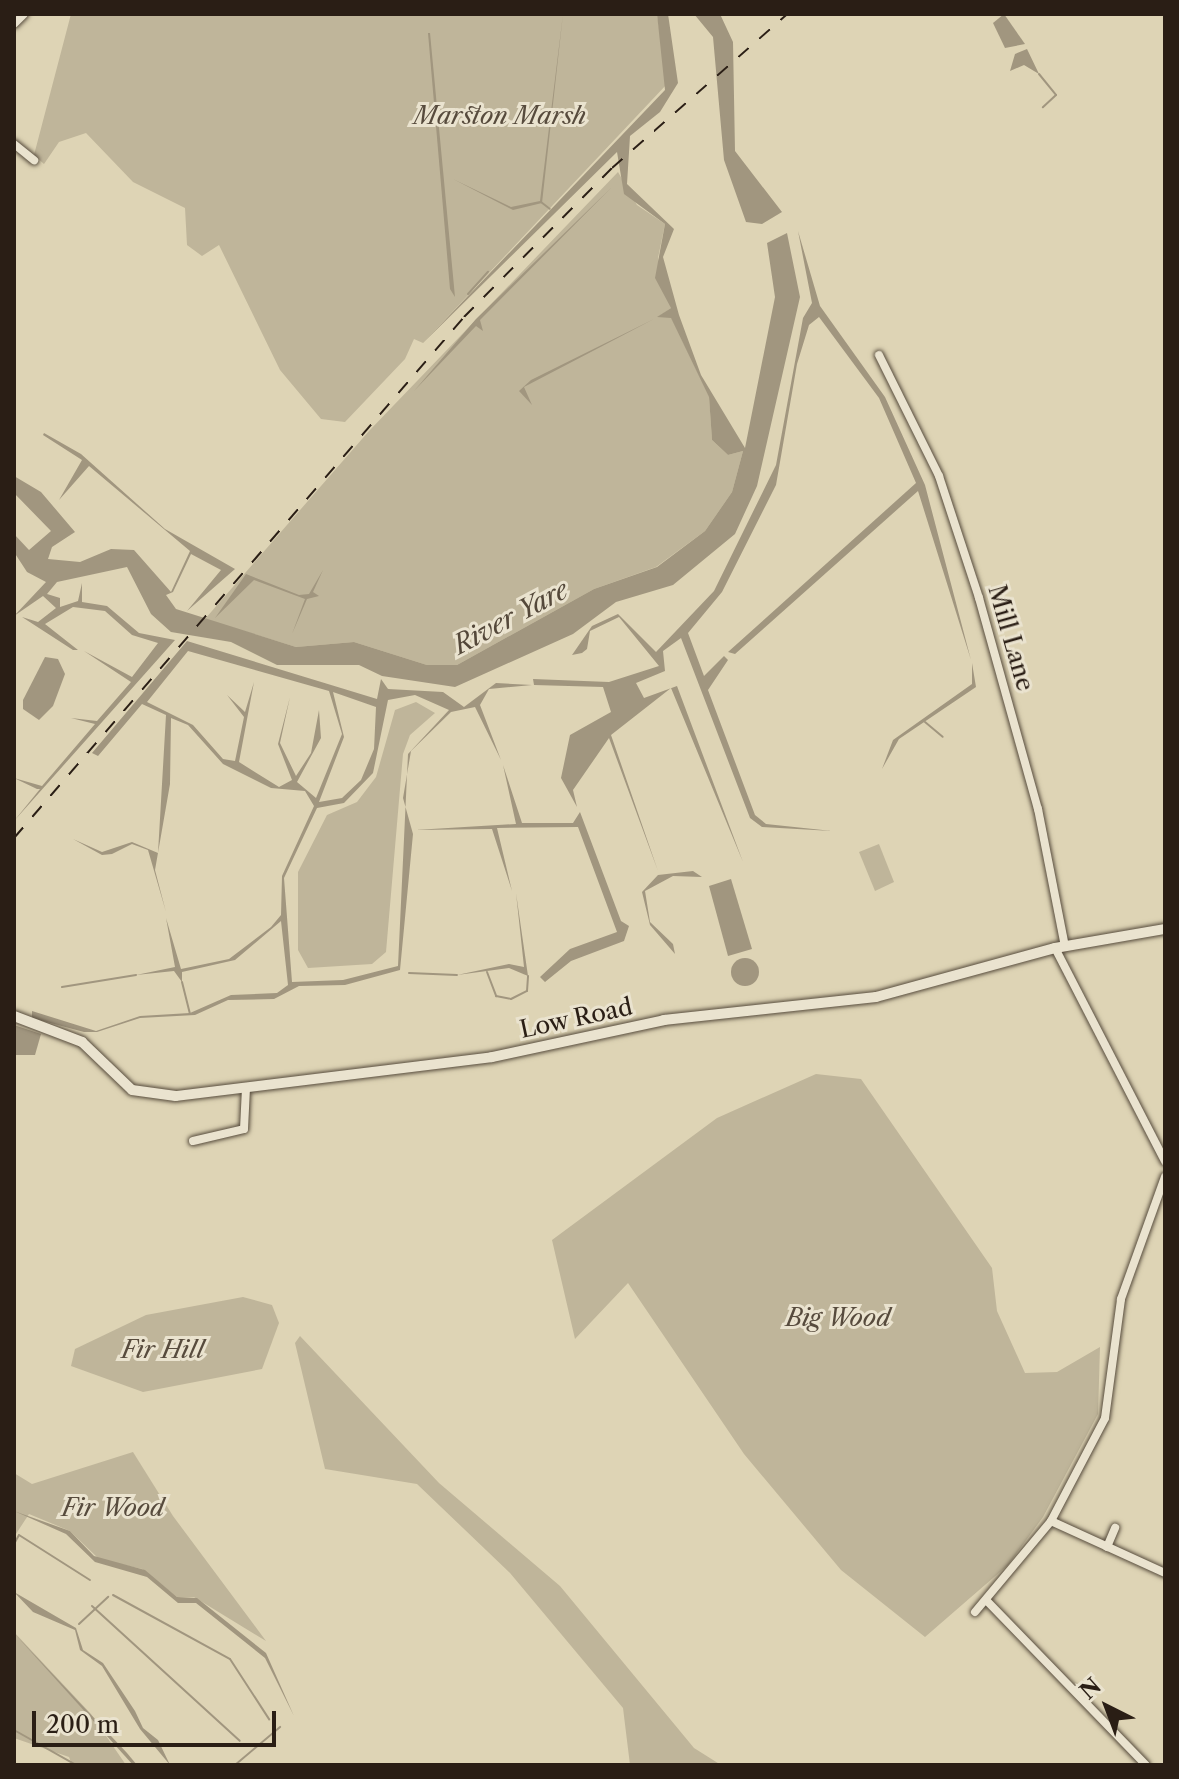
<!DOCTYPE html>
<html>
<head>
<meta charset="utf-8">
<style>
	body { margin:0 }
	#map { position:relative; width:1179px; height:1779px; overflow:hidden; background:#ded4b5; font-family:"Libre Caslon Text",serif }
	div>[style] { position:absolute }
	.green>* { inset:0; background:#bfb59a }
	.water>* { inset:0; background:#a1967f }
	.round { border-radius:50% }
	.stream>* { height:2px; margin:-1px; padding:0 1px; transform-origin:1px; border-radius:1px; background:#a1967f }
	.roads { filter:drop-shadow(0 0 2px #574c3d) drop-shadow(0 0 2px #574c3d) }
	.minor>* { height:8px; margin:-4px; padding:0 4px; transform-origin:4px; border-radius:4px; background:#eae3cf }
	.tertiary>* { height:10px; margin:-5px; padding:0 5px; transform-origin:5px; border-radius:5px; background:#eae3cf }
	.rail>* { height:2px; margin-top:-1px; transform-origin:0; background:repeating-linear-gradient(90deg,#2a1e15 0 14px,transparent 0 28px) }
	span { translate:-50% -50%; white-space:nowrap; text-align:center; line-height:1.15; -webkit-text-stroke:6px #eae3cf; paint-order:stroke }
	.park-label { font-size:24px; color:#574b3d; font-style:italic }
	.street-label { font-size:24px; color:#2a1e15 }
	.water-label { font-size:26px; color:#54483a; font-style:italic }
	.frame { position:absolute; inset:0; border:16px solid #2a1e15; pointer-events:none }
	.north { position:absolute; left:1067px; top:1667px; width:80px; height:80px; -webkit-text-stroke:6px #eae3cf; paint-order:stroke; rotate:318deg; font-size:22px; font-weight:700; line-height:32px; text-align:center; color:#2a1e15 }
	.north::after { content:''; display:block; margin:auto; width:28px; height:36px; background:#2a1e15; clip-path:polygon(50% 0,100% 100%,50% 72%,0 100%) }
	.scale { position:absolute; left:32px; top:1711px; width:244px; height:36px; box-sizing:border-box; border:4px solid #2a1e15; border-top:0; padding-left:10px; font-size:24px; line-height:28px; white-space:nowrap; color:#2a1e15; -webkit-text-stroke:6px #eae3cf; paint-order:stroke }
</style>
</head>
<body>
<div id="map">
	<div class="green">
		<div style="clip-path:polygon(71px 14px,657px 14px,667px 84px,423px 343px,414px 339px,405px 359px,345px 422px,321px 419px,280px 370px,219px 245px,202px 256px,187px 245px,185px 208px,133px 182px,86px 133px,59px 142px,44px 164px,34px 155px)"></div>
		<div style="clip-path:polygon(618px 172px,637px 205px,665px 224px,658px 258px,671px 308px,658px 317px,671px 317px,709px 396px,712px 440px,728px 455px,743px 451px,732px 492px,705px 531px,656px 567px,594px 589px,457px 665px,427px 665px,354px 642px,296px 647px,205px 619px,369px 431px)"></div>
		<div style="clip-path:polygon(416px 702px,435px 713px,410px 735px,403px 754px,386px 952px,372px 964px,308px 968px,298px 950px,298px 872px,327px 815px,357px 802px,376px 777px,395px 710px)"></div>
		<div style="clip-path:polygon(879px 844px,894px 882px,875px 891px,859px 852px)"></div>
		<div style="clip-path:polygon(816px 1074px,861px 1079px,992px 1268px,997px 1311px,1025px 1373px,1057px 1372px,1100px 1347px,1098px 1414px,1043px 1517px,1008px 1565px,925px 1637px,841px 1570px,744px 1454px,628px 1283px,575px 1339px,552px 1240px,717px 1118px)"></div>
		<div style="clip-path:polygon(243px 1297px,272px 1305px,279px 1323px,262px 1369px,143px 1392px,71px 1366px,75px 1349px,146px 1315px)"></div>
		<div style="clip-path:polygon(300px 1336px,439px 1483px,560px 1586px,694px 1748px,721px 1765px,630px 1765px,623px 1708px,510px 1573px,417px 1484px,325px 1469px,295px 1343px)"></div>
		<div style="clip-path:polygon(133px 1452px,173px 1516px,266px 1641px,194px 1597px,177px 1597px,142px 1569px,99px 1559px,70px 1531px,29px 1514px,14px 1537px,14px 1473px,32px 1484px)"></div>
		<div style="clip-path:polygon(14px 1632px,91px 1714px,126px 1765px,72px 1765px,69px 1757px,14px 1738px)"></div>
	</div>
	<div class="water">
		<div style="clip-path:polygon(563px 14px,542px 203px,513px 210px,453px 179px,511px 207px,540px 201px)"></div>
		<div style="clip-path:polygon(657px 14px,668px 14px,678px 83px,660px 112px,630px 136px,627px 184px,674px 229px,663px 257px,679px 315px,701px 375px,745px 448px,775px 297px,767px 243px,787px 233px,800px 297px,757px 486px,735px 534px,673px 585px,616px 602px,573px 634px,455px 687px,382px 676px,359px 665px,277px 665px,231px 642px,171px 632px,151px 614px,127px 567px,57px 582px,47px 594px,60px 598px,60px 607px,78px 601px,82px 583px,82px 602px,107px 606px,139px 633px,175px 640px,14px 821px,40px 789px,37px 789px,14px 778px,42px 786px,95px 724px,71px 718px,97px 721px,131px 682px,84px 651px,132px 677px,158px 643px,132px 635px,105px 611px,73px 607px,45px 624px,78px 650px,73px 650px,22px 617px,38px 622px,56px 608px,43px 596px,14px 616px,46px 582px,27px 572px,14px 552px,14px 534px,29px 550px,51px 531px,14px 493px,14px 476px,41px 492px,75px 532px,52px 547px,48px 559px,80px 562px,111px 549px,134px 550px,171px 592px,190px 551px,89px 466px,59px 500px,82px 460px,43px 435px,44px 433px,81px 454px,165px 529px,235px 569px,187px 611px,221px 570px,191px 554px,173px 592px,166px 595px,176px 609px,296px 647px,354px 642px,427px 665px,457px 665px,594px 589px,657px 567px,705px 531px,732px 492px,743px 451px,728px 455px,712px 440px,709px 397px,671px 318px,657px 317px,671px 308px,655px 278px,665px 224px,624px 194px,617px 152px,423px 343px,665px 90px)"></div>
		<div style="clip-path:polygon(694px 14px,720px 14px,733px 42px,735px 151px,782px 212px,762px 224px,746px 222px,724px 160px,713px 37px)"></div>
		<div style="clip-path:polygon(1004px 14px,1025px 44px,1005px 48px,993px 23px)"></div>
		<div style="clip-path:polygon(428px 33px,430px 33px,455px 297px,450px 289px)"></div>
		<div style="clip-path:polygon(1027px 49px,1039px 74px,1024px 65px,1010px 71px,1015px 54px)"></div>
		<div style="clip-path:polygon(612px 187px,480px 320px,483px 331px,476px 326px,414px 391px,476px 319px)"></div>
		<div style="clip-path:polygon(798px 231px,820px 306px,885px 397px,925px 485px,971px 660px,918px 491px,735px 654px,728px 652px,916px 483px,879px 398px,819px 317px,809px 325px,797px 364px,776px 485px,722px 592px,688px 633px,704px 676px,724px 656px,728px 660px,708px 690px,755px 815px,766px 824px,832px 831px,762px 827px,750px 818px,681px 638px,663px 651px,665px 671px,636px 683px,644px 698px,677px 686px,743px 862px,671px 688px,611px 735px,658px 871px,609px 738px,573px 790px,577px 807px,561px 778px,570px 735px,611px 712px,603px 687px,534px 685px,533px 679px,609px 682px,659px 666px,619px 617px,590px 631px,587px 649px,582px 653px,572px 655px,592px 626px,618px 614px,656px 652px,714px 591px,776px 465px,803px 318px,812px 303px)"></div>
		<div style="clip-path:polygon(654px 319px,524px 387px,532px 405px,519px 391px,531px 380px)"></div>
		<div style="clip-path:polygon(323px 570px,313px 592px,319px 596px,307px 599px,292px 634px,305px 599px,254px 580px,215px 618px,246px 574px,299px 595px,309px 594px)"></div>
		<div style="clip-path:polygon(evenodd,187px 641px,377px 699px,381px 679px,388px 689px,443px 692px,464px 707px,496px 683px,532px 685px,489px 689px,480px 705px,501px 760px,475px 707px,451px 712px,411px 751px,403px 798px,413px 834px,400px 970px,345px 985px,299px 986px,274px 999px,228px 1000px,195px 1015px,140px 1018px,97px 1032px,84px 1032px,32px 1018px,32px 1011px,96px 1031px,140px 1016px,190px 1013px,231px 995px,277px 993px,288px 985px,281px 921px,235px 960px,182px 972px,182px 982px,174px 971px,136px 975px,175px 967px,166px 918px,181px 969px,229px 959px,271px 927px,281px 915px,282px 876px,314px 806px,305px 791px,271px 788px,223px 764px,188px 725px,171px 718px,170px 784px,155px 870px,166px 912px,148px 850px,132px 844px,112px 854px,102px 855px,73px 839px,102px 852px,132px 842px,158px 853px,166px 715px,142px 704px,98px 756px,92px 753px,187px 641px,188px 651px,329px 691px,342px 734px,316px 798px,297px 782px,321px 738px,319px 710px,311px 753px,296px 776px,280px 743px,290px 697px,278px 744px,292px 780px,279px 787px,239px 762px,254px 682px,245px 712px,227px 695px,244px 717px,235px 761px,223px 759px,193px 725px,147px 702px,188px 651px,187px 641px,333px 692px,376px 707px,374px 749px,361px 780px,342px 798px,319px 802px,344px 737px,333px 692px,187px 641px,415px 695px,449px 710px,408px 754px,398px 966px,343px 980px,292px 982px,284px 878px,317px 808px,344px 803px,373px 773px,388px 700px,415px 695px)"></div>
		<div style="clip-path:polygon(45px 657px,58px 659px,65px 674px,53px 706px,39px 720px,23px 709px,23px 700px)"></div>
		<div style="clip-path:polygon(972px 663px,976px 687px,899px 739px,882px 769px,893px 740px,972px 684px)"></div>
		<div style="clip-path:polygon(503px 765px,522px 823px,573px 823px,580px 812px,621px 921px,629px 926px,624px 941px,571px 961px,545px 982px,540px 977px,570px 949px,617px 932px,578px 827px,497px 828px,512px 891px,492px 829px,415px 830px,516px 824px)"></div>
		<div style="clip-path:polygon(693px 871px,702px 877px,673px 876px,645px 891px,650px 922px,673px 944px,675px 954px,650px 925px,642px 892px,658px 875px)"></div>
		<div style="clip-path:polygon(731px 879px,752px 949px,728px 956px,709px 886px)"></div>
		<div style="clip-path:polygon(516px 893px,528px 976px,509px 968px,457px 975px,509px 964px,524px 967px)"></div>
		<div class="round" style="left:731px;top:958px;width:28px;height:28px"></div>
		<div style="clip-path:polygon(14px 1025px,41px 1034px,35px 1055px,14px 1055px)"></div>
		<div style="clip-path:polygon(14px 1511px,70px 1531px,94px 1556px,145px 1570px,177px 1597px,197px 1598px,266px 1653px,294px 1716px,265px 1658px,196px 1603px,178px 1603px,147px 1577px,95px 1562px,66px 1534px)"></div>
		<div style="clip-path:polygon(14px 1592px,76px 1628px,83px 1650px,103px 1663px,135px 1711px,143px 1728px,158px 1740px,170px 1765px,140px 1729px,102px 1666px,80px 1650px,75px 1630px,33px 1612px)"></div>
		<div style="clip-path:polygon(14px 1633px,127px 1753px,137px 1765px,133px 1765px)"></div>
	</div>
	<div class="stream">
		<div style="left:1039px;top:74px;width:27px;rotate:51deg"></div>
		<div style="left:1056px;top:95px;width:18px;rotate:137deg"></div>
		<div style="left:541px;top:202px;width:11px;rotate:38deg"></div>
		<div style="left:468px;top:294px;width:30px;rotate:-48deg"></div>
		<div style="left:925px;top:722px;width:23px;rotate:40deg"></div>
		<div style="left:487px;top:972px;width:26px;rotate:69deg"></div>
		<div style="left:496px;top:996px;width:15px;rotate:11deg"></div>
		<div style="left:511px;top:999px;width:18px;rotate:-27deg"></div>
		<div style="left:527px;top:991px;width:15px;rotate:-86deg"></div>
		<div style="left:409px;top:973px;width:48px;rotate:2.4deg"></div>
		<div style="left:182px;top:982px;width:32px;rotate:76deg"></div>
		<div style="left:62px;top:987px;width:75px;rotate:-9.2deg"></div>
		<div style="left:14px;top:1544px;width:10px;rotate:-61deg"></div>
		<div style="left:19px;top:1535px;width:84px;rotate:32.4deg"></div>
		<div style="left:113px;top:1595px;width:133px;rotate:28.7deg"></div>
		<div style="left:230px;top:1659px;width:72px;rotate:57deg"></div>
		<div style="left:92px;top:1606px;width:200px;rotate:42.4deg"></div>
		<div style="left:79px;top:1624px;width:40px;rotate:-43deg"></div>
		<div style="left:14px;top:1730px;width:71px;rotate:29.4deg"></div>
		<div style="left:235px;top:1765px;width:59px;rotate:-40.2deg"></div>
	</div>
	<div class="roads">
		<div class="minor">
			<div style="left:14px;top:24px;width:14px;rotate:-45deg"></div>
			<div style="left:14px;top:144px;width:26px;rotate:39deg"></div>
			<div style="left:879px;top:355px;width:135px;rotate:63.6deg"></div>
			<div style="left:939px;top:476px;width:128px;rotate:71.8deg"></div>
			<div style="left:979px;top:598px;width:219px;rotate:74.4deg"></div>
			<div style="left:1038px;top:809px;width:140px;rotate:78.9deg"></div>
			<div style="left:1055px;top:948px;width:240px;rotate:62.7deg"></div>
			<div style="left:193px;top:1141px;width:52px;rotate:-13.2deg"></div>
			<div style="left:244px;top:1129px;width:41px;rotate:-87.2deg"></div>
			<div style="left:1051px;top:1521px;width:125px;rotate:24.5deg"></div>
			<div style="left:1107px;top:1547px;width:21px;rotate:-67deg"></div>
			<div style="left:987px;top:1601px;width:228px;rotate:45.9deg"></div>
			<div style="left:975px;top:1612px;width:119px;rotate:-50.1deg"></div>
			<div style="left:1051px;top:1521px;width:116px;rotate:-62.3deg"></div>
			<div style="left:1105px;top:1418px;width:120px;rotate:-82.3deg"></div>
			<div style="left:1121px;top:1299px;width:130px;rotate:-70.2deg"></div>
		</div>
		<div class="tertiary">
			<div style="left:14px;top:1016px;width:73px;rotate:20.9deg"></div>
			<div style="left:82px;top:1042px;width:69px;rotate:43.8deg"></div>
			<div style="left:132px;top:1090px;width:44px;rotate:7.8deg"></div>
			<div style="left:176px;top:1096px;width:318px;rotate:-7deg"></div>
			<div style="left:492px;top:1057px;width:176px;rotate:-12.1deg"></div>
			<div style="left:664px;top:1020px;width:213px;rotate:-6.2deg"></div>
			<div style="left:876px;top:997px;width:186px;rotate:-15.3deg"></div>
			<div style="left:1055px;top:948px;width:112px;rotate:-9.8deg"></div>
		</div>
	</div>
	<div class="rail">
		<div style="left:14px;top:838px;width:688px;rotate:-49.18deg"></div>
		<div style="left:464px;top:317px;width:210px;rotate:-45.2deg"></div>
		<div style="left:612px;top:168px;width:233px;rotate:-41.3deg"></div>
	</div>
	<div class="park-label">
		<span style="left:500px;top:116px">Marston Marsh</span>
		<span style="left:838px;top:1318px">Big Wood</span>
		<span style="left:163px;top:1350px">Fir Hill</span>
		<span style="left:113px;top:1508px">Fir Wood</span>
	</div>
	<div class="street-label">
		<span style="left:1011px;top:638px;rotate:74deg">Mill Lane</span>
		<span style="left:576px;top:1018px;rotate:-12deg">Low Road</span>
	</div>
	<div class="water-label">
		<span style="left:511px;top:618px;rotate:-28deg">River Yare</span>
	</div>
	<div class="frame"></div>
	<div class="north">N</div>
	<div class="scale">200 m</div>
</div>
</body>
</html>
